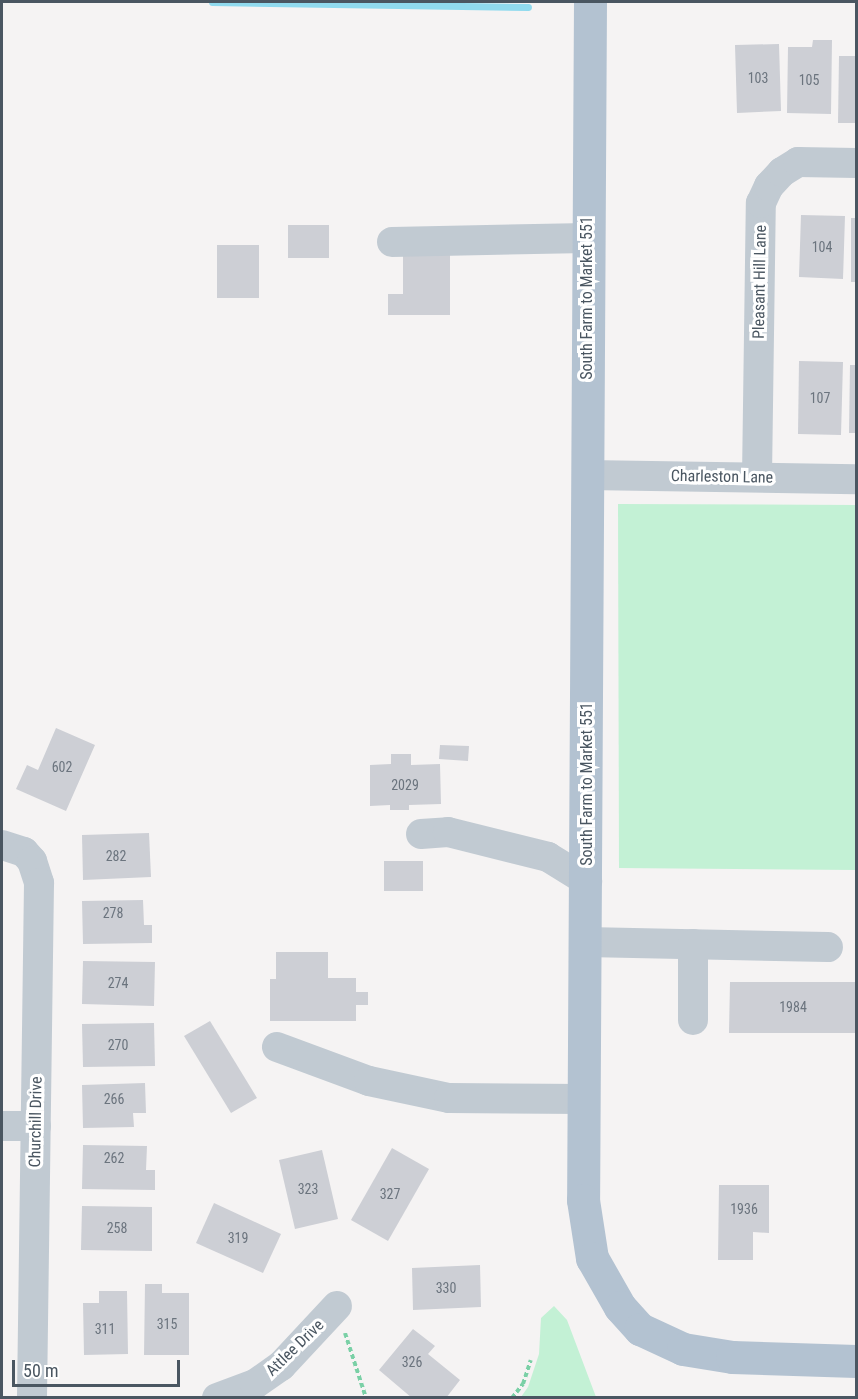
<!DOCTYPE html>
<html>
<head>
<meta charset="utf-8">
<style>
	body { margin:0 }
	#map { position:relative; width:858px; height:1399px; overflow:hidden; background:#f5f3f3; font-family:"Roboto Condensed",sans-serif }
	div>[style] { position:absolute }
	.green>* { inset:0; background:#c3f1d5 }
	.stream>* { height:7px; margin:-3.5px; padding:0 3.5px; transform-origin:3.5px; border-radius:3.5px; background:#90daee }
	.building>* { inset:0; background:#cdcfd5 }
	.path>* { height:4px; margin-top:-2px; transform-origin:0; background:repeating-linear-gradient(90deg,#7ad0a6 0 4.5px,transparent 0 7.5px) }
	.minor>* { height:30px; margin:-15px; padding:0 15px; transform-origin:15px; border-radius:15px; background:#c1cad2 }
	.major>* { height:33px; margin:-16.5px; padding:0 16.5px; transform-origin:16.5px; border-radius:16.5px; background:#b3c2d1 }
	span { translate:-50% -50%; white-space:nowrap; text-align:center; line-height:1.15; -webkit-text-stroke:6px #fff; paint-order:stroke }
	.number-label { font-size:14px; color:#6b747e }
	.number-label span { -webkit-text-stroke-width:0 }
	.street-label { font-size:16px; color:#4a5661 }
	.frame { position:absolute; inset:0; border:3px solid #4a5661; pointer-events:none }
	.scale { position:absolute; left:12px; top:1360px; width:168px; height:27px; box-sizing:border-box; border:3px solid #4a5661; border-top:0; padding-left:8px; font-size:18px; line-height:21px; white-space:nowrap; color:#4a5661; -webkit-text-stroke:4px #fff; paint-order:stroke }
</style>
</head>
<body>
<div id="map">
	<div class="green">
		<div style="clip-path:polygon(618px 504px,856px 505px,856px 870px,619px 868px)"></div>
		<div style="clip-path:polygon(554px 1306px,567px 1320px,596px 1397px,521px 1397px,528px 1387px,539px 1354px,541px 1318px)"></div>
	</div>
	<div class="stream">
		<div style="left:212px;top:2px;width:316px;rotate:0.9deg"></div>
	</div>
	<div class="building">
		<div style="clip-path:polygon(813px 40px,832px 40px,831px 114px,787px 113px,788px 47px,812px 47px)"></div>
		<div style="clip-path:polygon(779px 44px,781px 111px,737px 113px,735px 45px)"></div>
		<div style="clip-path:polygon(839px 56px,856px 56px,856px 123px,838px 123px)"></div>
		<div style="clip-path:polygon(801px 215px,845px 216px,843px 279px,799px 277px)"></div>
		<div style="clip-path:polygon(851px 218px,856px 218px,856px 282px,851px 282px)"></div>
		<div style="clip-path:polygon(288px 225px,329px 225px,329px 258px,288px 258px)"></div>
		<div style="clip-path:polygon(217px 245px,259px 245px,259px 298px,217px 298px)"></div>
		<div style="clip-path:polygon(403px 250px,450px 250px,450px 315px,388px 315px,388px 294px,403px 294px)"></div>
		<div style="clip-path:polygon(799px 361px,843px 362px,841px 435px,798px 434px)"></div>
		<div style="clip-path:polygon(850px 365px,856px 365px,856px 433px,849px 433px)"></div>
		<div style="clip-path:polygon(56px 728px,95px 745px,66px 811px,16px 789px,27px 765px,38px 770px)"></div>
		<div style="clip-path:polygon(440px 745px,469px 746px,468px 761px,439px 759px)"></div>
		<div style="clip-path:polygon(391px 754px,411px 754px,411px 765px,440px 764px,441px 804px,409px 805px,409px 810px,390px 810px,390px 805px,370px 806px,370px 765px,391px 764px)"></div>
		<div style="clip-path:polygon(149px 833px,151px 877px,83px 880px,82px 835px)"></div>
		<div style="clip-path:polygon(384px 861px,423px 861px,423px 891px,384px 891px)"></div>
		<div style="clip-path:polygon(143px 900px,144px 925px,152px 925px,152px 943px,83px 944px,82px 901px)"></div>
		<div style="clip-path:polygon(276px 952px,328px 952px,328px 978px,356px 978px,356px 992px,368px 992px,368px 1005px,356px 1005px,356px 1021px,270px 1021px,270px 979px,276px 979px)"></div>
		<div style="clip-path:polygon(83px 961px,155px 962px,154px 1006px,82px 1004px)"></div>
		<div style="clip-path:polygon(730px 982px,856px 982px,856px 1033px,729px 1033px)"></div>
		<div style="clip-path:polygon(210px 1021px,257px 1098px,231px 1113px,184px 1036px)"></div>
		<div style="clip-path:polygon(154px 1023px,155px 1066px,83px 1067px,82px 1024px)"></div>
		<div style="clip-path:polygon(145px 1083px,146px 1113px,133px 1113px,134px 1127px,83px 1128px,82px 1085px)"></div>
		<div style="clip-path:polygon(83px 1145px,147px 1146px,146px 1170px,155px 1170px,155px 1190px,82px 1189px)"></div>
		<div style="clip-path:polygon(392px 1148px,429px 1169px,388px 1241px,351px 1220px)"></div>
		<div style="clip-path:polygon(322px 1150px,338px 1219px,295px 1229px,279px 1160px)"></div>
		<div style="clip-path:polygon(719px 1185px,769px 1185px,769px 1233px,753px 1232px,753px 1260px,718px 1260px)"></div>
		<div style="clip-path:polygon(214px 1203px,281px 1234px,263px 1273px,196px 1243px)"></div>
		<div style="clip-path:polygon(82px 1206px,152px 1207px,152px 1251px,81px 1250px)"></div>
		<div style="clip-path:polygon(480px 1265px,481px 1307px,413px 1310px,412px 1268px)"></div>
		<div style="clip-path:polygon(145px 1284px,162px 1284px,162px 1293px,189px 1293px,189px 1355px,144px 1355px)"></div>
		<div style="clip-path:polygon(99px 1291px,127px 1291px,128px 1354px,84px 1355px,83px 1303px,99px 1303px)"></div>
		<div style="clip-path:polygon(413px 1329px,435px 1346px,428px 1354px,460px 1380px,446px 1398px,412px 1398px,379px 1370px)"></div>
	</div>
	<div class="path">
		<div style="left:345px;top:1333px;width:68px;rotate:72.1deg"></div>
		<div style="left:512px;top:1398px;width:18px;rotate:-52deg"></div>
		<div style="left:523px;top:1384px;width:25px;rotate:-72deg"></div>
	</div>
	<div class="minor">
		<div style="left:392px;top:242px;width:195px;rotate:-1.2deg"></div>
		<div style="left:587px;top:475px;width:269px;rotate:0.9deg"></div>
		<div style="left:757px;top:477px;width:274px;rotate:-89.2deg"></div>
		<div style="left:761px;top:203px;width:19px;rotate:-65deg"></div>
		<div style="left:769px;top:186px;width:19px;rotate:-47deg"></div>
		<div style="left:782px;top:172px;width:19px;rotate:-32deg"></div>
		<div style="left:798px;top:162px;width:58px;rotate:1deg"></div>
		<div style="left:421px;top:834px;width:27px;rotate:-4deg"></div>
		<div style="left:448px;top:832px;width:103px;rotate:14deg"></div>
		<div style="left:548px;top:857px;width:46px;rotate:31.6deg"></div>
		<div style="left:2px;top:845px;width:23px;rotate:18deg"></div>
		<div style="left:24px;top:852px;width:12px;rotate:48deg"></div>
		<div style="left:32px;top:861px;width:23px;rotate:72deg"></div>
		<div style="left:39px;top:883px;width:515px;rotate:90.78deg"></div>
		<div style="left:586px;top:942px;width:242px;rotate:1.2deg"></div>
		<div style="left:693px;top:944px;width:76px;rotate:90deg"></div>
		<div style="left:277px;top:1047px;width:98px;rotate:20.3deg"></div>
		<div style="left:369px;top:1081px;width:82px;rotate:12deg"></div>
		<div style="left:449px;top:1098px;width:134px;rotate:0.4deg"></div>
		<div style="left:2px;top:1126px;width:34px"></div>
		<div style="left:217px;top:1398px;width:40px;rotate:-20.2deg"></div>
		<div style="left:255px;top:1384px;width:32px;rotate:-35deg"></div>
		<div style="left:281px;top:1366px;width:82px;rotate:-47deg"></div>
	</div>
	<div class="major">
		<div style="left:590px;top:2px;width:1198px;rotate:90.33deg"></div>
		<div style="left:583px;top:1200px;width:59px;rotate:81.2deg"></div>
		<div style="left:592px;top:1258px;width:56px;rotate:60.3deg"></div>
		<div style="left:620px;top:1307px;width:30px;rotate:48deg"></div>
		<div style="left:640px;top:1329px;width:47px;rotate:24.9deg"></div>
		<div style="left:683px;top:1349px;width:50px;rotate:9.3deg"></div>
		<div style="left:732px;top:1357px;width:124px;rotate:1.8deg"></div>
	</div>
	<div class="number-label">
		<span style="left:758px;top:78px">103</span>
		<span style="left:809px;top:80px">105</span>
		<span style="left:822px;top:247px">104</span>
		<span style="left:820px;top:398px">107</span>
		<span style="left:62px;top:767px">602</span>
		<span style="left:405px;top:785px">2029</span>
		<span style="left:116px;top:856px">282</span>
		<span style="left:113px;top:913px">278</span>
		<span style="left:118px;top:983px">274</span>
		<span style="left:793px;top:1007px">1984</span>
		<span style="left:118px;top:1045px">270</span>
		<span style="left:114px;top:1099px">266</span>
		<span style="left:114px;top:1158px">262</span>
		<span style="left:308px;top:1189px">323</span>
		<span style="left:390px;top:1194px">327</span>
		<span style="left:744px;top:1209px">1936</span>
		<span style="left:117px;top:1228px">258</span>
		<span style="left:238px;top:1238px">319</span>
		<span style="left:446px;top:1288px">330</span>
		<span style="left:167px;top:1324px">315</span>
		<span style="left:105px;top:1329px">311</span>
		<span style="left:412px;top:1362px">326</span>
	</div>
	<div class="street-label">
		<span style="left:760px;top:282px;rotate:-89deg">Pleasant Hill Lane</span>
		<span style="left:587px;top:298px;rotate:-90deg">South Farm to Market 551</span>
		<span style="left:722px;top:477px;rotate:1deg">Charleston Lane</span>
		<span style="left:587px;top:784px;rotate:-90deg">South Farm to Market 551</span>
		<span style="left:36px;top:1122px;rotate:-89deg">Churchill Drive</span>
		<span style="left:295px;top:1348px;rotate:-44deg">Attlee Drive</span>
	</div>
	<div class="frame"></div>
	<div class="scale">50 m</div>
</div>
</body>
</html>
